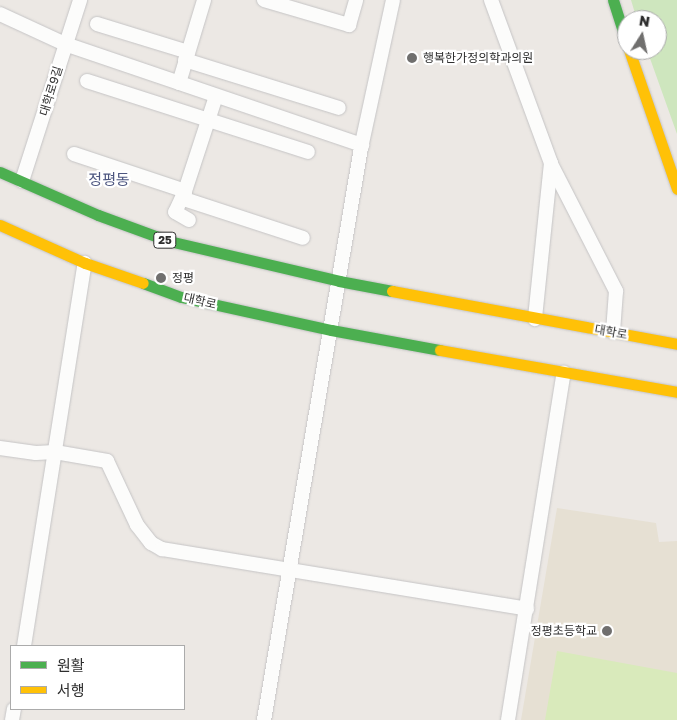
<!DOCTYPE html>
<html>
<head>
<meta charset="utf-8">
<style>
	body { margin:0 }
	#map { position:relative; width:677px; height:720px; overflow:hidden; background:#ece8e4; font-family:"Golos Text","Noto Sans KR",sans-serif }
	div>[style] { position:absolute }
	.education>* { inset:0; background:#e6e0d3 }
	.green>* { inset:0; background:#cee6be }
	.pitch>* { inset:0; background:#d9eabb }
	.roads { filter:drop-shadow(0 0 1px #c5c4c5) drop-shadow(0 0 1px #c5c4c5) }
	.street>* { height:14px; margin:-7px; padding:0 7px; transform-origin:7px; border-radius:7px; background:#fcfcfb }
	.fast>* { height:11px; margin:-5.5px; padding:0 5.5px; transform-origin:5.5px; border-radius:5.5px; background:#4caf50 }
	.slow>* { height:11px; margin:-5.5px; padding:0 5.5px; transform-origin:5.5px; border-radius:5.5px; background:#ffc107 }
	.dots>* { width:14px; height:14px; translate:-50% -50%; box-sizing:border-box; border:2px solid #fff; border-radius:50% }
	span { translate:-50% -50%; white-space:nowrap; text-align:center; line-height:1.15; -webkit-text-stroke:4.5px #fff; paint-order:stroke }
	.shield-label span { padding:1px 4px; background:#fff; border:1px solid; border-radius:4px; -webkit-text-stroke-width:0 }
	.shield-label { font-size:11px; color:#2e2e2e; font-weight:700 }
	.poi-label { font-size:12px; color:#2e2e2e }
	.left { translate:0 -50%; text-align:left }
	.right { translate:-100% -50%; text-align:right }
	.street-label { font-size:12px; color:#2e2e2e }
	.quarter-label { font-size:15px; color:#4d5680 }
	.legend { position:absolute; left:10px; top:645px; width:175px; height:65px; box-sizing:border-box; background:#fff; border:1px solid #ababab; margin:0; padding:6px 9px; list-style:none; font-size:15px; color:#2e2e2e }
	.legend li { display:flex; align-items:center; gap:10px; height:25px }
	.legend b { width:25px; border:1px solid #ababab }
	.north { position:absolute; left:617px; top:10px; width:50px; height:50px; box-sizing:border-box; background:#fff; border:1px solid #ababab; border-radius:50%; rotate:10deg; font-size:14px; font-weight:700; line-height:20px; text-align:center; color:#2e2e2e }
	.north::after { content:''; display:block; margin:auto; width:18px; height:22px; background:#706f6e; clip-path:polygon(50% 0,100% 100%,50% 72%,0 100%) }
</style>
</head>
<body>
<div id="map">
	<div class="education">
		<div style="clip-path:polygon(557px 508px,656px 523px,659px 542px,677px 541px,677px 720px,521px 720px)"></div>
	</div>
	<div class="green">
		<div style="clip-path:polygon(631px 0,677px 0,677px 134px,647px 50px,657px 50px,657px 20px,637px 20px)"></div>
	</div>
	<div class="pitch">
		<div style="clip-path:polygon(557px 651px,677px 673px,677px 720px,545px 720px)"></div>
	</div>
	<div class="roads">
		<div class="street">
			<div style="left:264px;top:0;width:89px;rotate:16.4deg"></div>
			<div style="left:349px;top:25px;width:26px;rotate:-74deg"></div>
			<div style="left:491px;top:0;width:174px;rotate:69.8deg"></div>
			<div style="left:551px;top:163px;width:157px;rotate:95.9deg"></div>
			<div style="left:0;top:14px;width:72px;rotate:24.8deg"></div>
			<div style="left:65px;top:44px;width:314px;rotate:18.8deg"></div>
			<div style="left:97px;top:24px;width:95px;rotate:17.1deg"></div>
			<div style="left:185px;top:60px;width:161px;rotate:17.3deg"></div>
			<div style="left:87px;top:81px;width:232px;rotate:17.8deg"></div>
			<div style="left:179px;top:83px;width:87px;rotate:-73.2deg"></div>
			<div style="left:74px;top:154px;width:117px;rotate:18.4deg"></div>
			<div style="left:185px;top:191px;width:100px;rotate:-71.9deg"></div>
			<div style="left:551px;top:164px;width:143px;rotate:62.9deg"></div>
			<div style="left:616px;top:291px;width:41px;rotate:94.2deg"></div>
			<div style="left:22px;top:181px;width:190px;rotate:-72.2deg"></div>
			<div style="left:185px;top:191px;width:8px;rotate:97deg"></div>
			<div style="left:184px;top:199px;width:125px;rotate:18.1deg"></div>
			<div style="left:185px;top:191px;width:23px;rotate:115deg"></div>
			<div style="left:175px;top:212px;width:16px;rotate:30deg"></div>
			<div style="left:0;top:448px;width:36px;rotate:8deg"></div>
			<div style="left:36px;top:453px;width:19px;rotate:-3deg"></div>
			<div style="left:55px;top:452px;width:53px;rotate:9.8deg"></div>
			<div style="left:107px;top:461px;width:71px;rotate:64.9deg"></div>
			<div style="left:137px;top:525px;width:23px;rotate:52deg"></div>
			<div style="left:151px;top:543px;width:13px;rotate:29deg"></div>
			<div style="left:162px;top:549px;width:370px;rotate:9.3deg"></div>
			<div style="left:24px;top:646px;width:388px;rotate:-81deg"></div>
			<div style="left:12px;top:720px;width:11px;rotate:-80deg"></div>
			<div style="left:264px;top:720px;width:580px;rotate:-80.38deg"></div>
			<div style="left:361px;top:148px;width:151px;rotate:-77.8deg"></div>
			<div style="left:508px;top:720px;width:352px;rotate:-80.9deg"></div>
		</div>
		<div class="fast">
			<div style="left:613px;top:0;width:46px;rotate:72.3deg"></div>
			<div style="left:0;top:172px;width:107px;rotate:23.7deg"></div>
			<div style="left:98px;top:215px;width:76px;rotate:20.1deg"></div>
			<div style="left:169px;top:241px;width:175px;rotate:13.2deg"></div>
			<div style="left:339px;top:281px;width:54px;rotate:10.7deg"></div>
			<div style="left:143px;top:283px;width:40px;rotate:20.2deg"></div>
			<div style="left:181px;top:297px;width:154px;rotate:12.4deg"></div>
			<div style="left:331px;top:330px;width:111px;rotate:10.4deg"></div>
		</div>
		<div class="slow">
			<div style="left:629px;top:50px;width:147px;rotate:70.9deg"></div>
			<div style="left:0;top:225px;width:93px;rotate:24.1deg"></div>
			<div style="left:85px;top:263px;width:61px;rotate:19deg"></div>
			<div style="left:392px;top:291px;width:290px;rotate:10.5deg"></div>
			<div style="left:440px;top:350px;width:241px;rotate:10deg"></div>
		</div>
	</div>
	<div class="dots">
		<div style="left:412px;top:58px;background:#706f6e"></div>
		<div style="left:161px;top:278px;background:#706f6e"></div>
		<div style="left:607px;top:631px;background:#706f6e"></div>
	</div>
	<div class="shield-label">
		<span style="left:165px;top:240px">25</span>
	</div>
	<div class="poi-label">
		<span class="left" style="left:423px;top:58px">행복한가정의학과의원</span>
		<span class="left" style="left:172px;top:278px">정평</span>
		<span class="right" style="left:597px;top:631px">정평초등학교</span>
	</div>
	<div class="street-label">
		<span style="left:51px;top:91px;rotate:-73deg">대학로9길</span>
		<span style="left:200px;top:301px;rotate:13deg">대학로</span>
		<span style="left:611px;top:332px;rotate:10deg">대학로</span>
	</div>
	<div class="quarter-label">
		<span style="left:109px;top:180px">정평동</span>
	</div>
	<ul class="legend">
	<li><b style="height:6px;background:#4caf50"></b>원활</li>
	<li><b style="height:6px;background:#ffc107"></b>서행</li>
	</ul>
	<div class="north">N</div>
</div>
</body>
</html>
